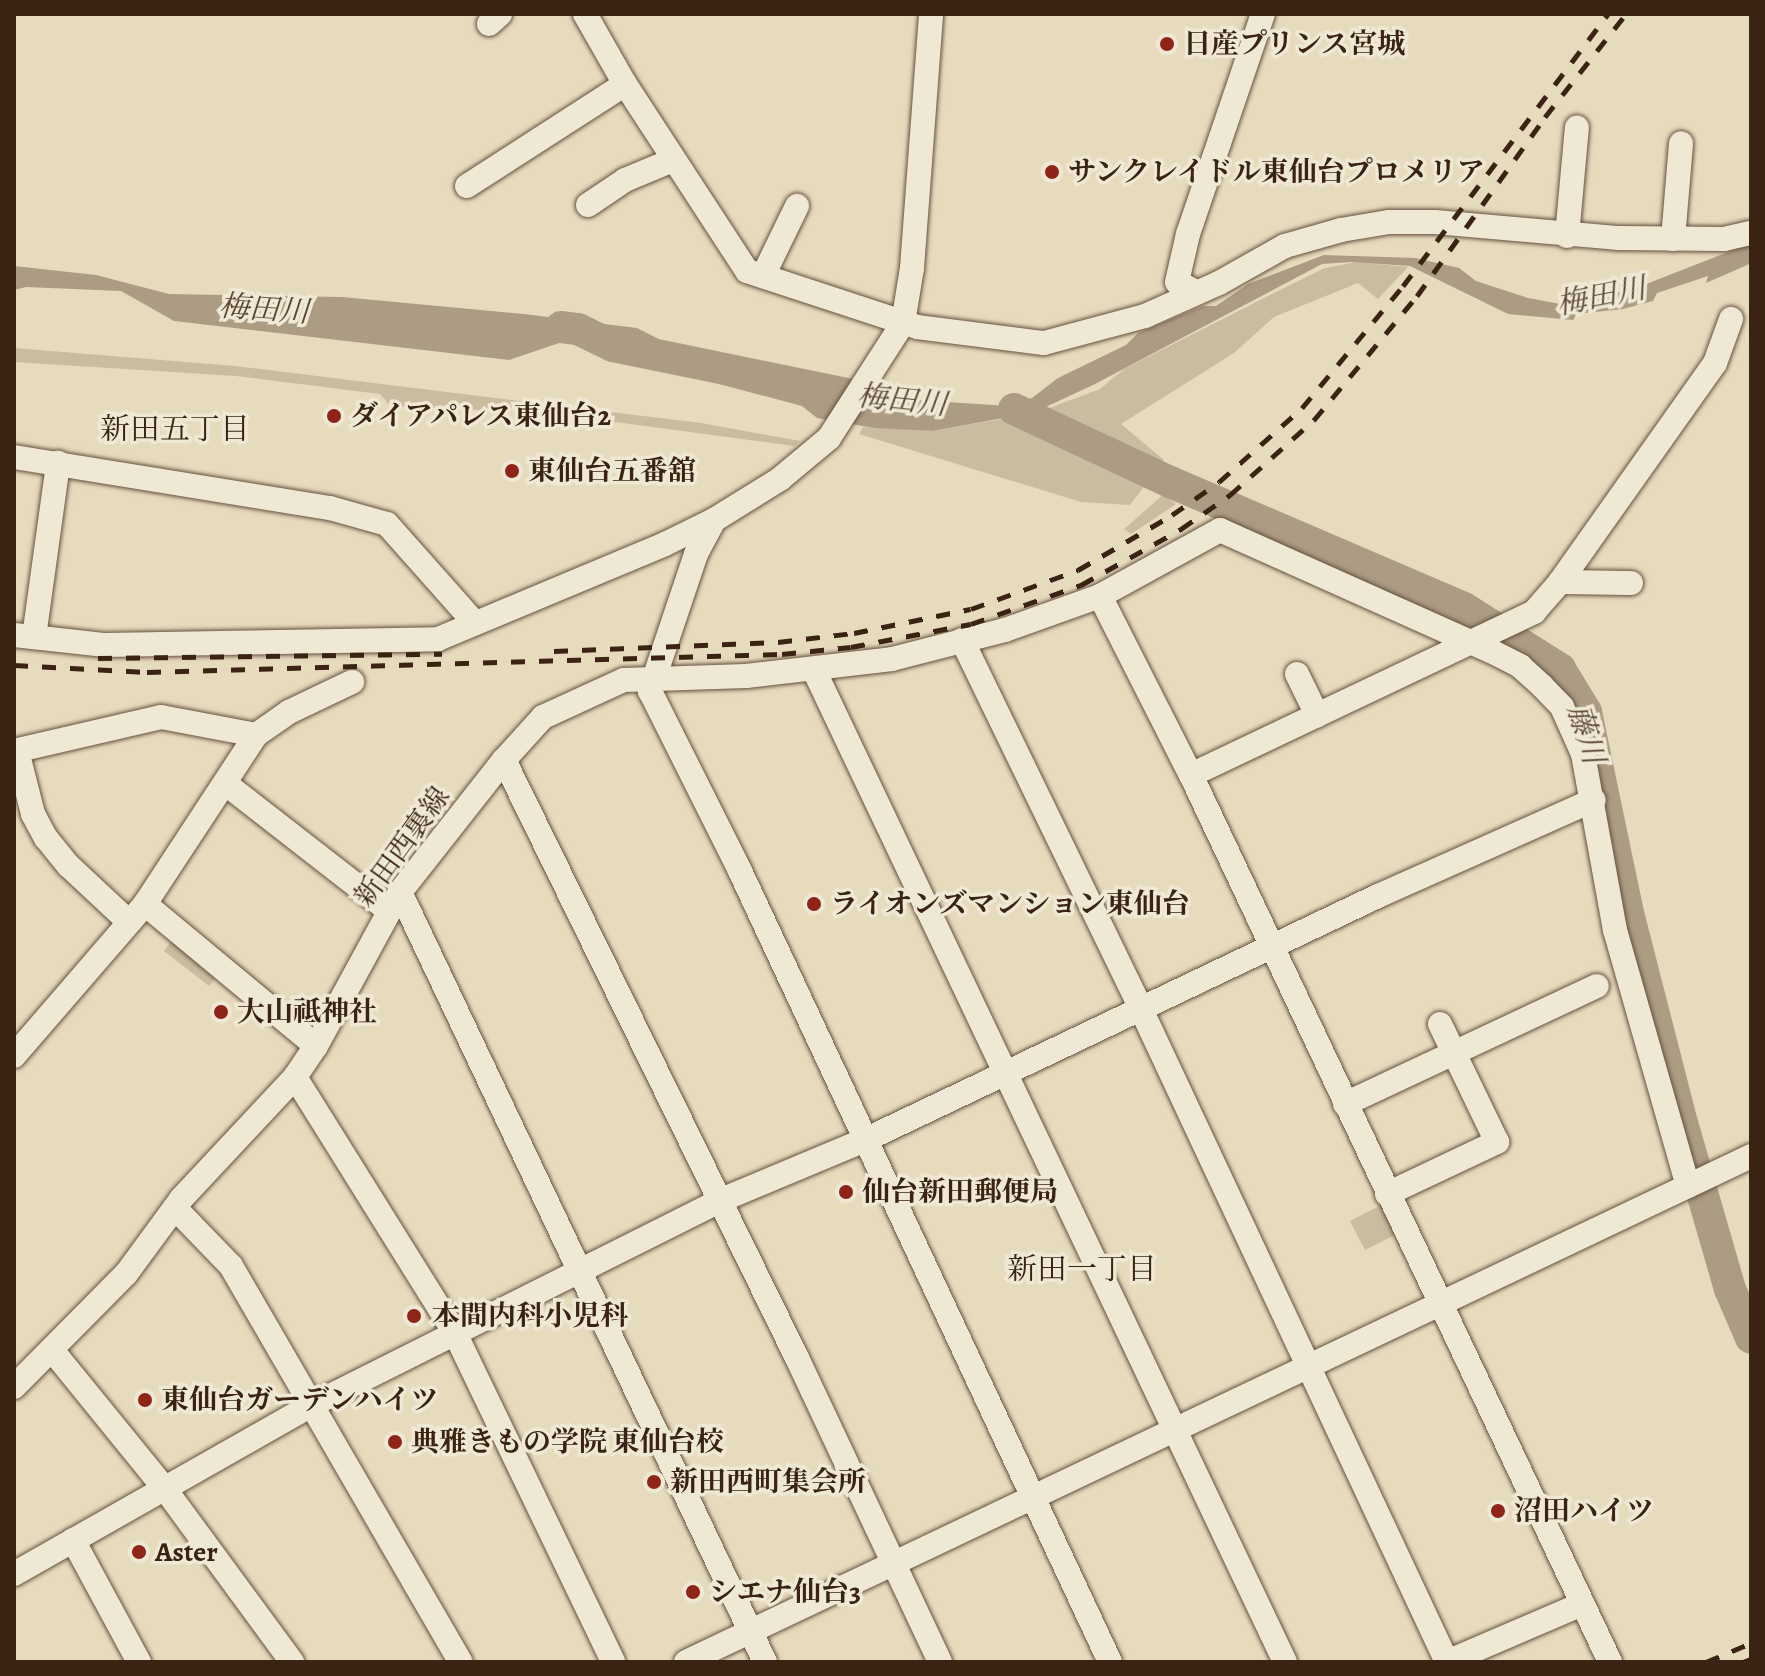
<!DOCTYPE html>
<html>
<head>
<meta charset="utf-8">
<style>
	body { margin:0 }
	#map { position:relative; width:1765px; height:1676px; overflow:hidden; background:#e7dbbe; font-family:Alegreya,"Noto Serif JP",serif }
	div>[style] { position:absolute }
	.green>* { inset:0; background:#cabca1 }
	.water>* { inset:0; background:#ac9c84 }
	.river>* { height:32px; margin:-16px; padding:0 16px; transform-origin:16px; border-radius:16px; background:#ac9c84 }
	.roads { filter:drop-shadow(0 0 2px #65513e) drop-shadow(0 0 2px #65513e) }
	.minor>* { height:24px; margin:-12px; padding:0 12px; transform-origin:12px; border-radius:12px; background:#efe8d5 }
	.rail>* { height:5px; margin-top:-2.5px; transform-origin:0; background:repeating-linear-gradient(90deg,#3a2313 0 14px,transparent 0 28px) }
	.dots>* { width:22px; height:22px; translate:-50% -50%; box-sizing:border-box; border:4px solid #efe8d5; border-radius:50% }
	span { translate:-50% -50%; white-space:nowrap; text-align:center; line-height:1.15; -webkit-text-stroke:7px #efe8d5; paint-order:stroke }
	.poi-label { font-size:28px; color:#3a2313; font-weight:700 }
	.left { translate:0 -50%; text-align:left }
	.street-label { font-size:28px; color:#3a2313 }
	.water-label { font-size:30px; color:#5c4735; font-style:italic }
	.neighbourhood-label { font-size:30px; color:#3a2313 }
	.frame { position:absolute; inset:0; border:16px solid #3a2313; pointer-events:none }
</style>
</head>
<body>
<div id="map">
	<div class="green">
		<div style="clip-path:polygon(1356px 262px,1408px 267px,1378px 299px,1358px 283px,1274px 317px,1234px 353px,1121px 424px,1164px 460px,1155px 470px,1054px 427px,1036px 413px,1100px 389px,1124px 369px,1290px 285px,1325px 268px)"></div>
		<div style="clip-path:polygon(14px 348px,235px 366px,701px 423px,800px 441px,794px 446px,504px 407px,500px 411px,390px 406px,380px 394px,236px 376px,14px 362px)"></div>
		<div style="clip-path:polygon(1013px 417px,1147px 483px,1130px 505px,1081px 502px,859px 434px,863px 427px,933px 431px)"></div>
		<div style="clip-path:polygon(1164px 494px,1176px 504px,1131px 534px,1124px 529px)"></div>
		<div style="clip-path:polygon(1243px 516px,1490px 627px,1476px 635px,1258px 535px,1242px 526px)"></div>
		<div style="clip-path:polygon(172px 940px,217px 976px,209px 986px,164px 951px)"></div>
		<div style="clip-path:polygon(1381px 1205px,1395px 1235px,1365px 1250px,1350px 1221px)"></div>
	</div>
	<div class="water">
		<div style="clip-path:polygon(1751px 243px,1751px 263px,1745px 266px,1706px 283px,1708px 276px,1657px 293px,1653px 301px,1623px 309px,1577px 314px,1573px 320px,1508px 314px,1410px 266px,1351px 262px,1322px 264px,1093px 385px,1035px 412px,933px 431px,874px 428px,817px 418px,802px 406px,693px 377px,633px 341px,568px 340px,509px 360px,174px 321px,121px 291px,26px 287px,14px 290px,14px 266px,96px 275px,169px 294px,342px 297px,524px 314px,637px 328px,684px 352px,748px 369px,806px 393px,1009px 406px,1032px 398px,1058px 378px,1126px 345px,1138px 333px,1203px 306px,1216px 306px,1248px 284px,1324px 255px,1415px 258px,1459px 268px,1476px 281px,1528px 298px,1560px 304px,1631px 290px)"></div>
	</div>
	<div class="river">
		<div style="left:561px;top:327px;width:17px;rotate:7deg"></div>
		<div style="left:578px;top:329px;width:39px;rotate:26deg"></div>
		<div style="left:613px;top:346px;width:278px;rotate:11.6deg"></div>
		<div style="left:1014px;top:409px;width:170px;rotate:25.1deg"></div>
		<div style="left:1168px;top:481px;width:322px;rotate:23.2deg"></div>
		<div style="left:1464px;top:608px;width:114px;rotate:32.4deg"></div>
		<div style="left:1560px;top:669px;width:50px;rotate:58.8deg"></div>
		<div style="left:1586px;top:712px;width:209px;rotate:78.2deg"></div>
		<div style="left:1629px;top:917px;width:213px;rotate:75.6deg"></div>
		<div style="left:1682px;top:1123px;width:173px;rotate:73.9deg"></div>
		<div style="left:1730px;top:1289px;width:53px;rotate:66.8deg"></div>
	</div>
	<div class="roads">
		<div class="minor">
			<div style="left:585px;top:14px;width:81px;rotate:60.3deg"></div>
			<div style="left:625px;top:84px;width:223px;rotate:56.9deg"></div>
			<div style="left:747px;top:271px;width:179px;rotate:18.2deg"></div>
			<div style="left:917px;top:327px;width:128px;rotate:7.2deg"></div>
			<div style="left:1044px;top:343px;width:105px;rotate:-15deg"></div>
			<div style="left:1145px;top:316px;width:81px;rotate:-24deg"></div>
			<div style="left:1219px;top:283px;width:76px;rotate:-29.3deg"></div>
			<div style="left:1285px;top:246px;width:58px;rotate:-15.9deg"></div>
			<div style="left:1341px;top:230px;width:49px;rotate:-9.5deg"></div>
			<div style="left:1389px;top:222px;width:46px"></div>
			<div style="left:1435px;top:222px;width:185px;rotate:5deg"></div>
			<div style="left:1619px;top:238px;width:105px;rotate:0.5deg"></div>
			<div style="left:1724px;top:239px;width:28px;rotate:-13deg"></div>
			<div style="left:489px;top:24px;width:15px;rotate:-42deg"></div>
			<div style="left:467px;top:186px;width:188px;rotate:-32.8deg"></div>
			<div style="left:588px;top:205px;width:45px;rotate:-34deg"></div>
			<div style="left:625px;top:180px;width:52px;rotate:-22.6deg"></div>
			<div style="left:1567px;top:236px;width:109px;rotate:-84.8deg"></div>
			<div style="left:1673px;top:239px;width:96px;rotate:-85.2deg"></div>
			<div style="left:763px;top:276px;width:78px;rotate:-64.1deg"></div>
			<div style="left:1196px;top:292px;width:21px;rotate:-152deg"></div>
			<div style="left:1177px;top:282px;width:49px;rotate:-77.1deg"></div>
			<div style="left:1188px;top:234px;width:232px;rotate:-71.2deg"></div>
			<div style="left:14px;top:457px;width:320px;rotate:9.2deg"></div>
			<div style="left:330px;top:508px;width:59px;rotate:15.7deg"></div>
			<div style="left:387px;top:524px;width:131px;rotate:48.4deg"></div>
			<div style="left:714px;top:520px;width:38px;rotate:118deg"></div>
			<div style="left:696px;top:554px;width:145px;rotate:108.6deg"></div>
			<div style="left:650px;top:691px;width:201px;rotate:63.4deg"></div>
			<div style="left:740px;top:871px;width:873px;rotate:64.93deg"></div>
			<div style="left:1560px;top:582px;width:71px;rotate:0.8deg"></div>
			<div style="left:1100px;top:596px;width:137px;rotate:-28.8deg"></div>
			<div style="left:1220px;top:530px;width:297px;rotate:24.1deg"></div>
			<div style="left:1491px;top:651px;width:33px;rotate:27deg"></div>
			<div style="left:1520px;top:666px;width:30px;rotate:42deg"></div>
			<div style="left:1542px;top:686px;width:29px;rotate:46deg"></div>
			<div style="left:1562px;top:707px;width:51px;rotate:65.9deg"></div>
			<div style="left:1583px;top:754px;width:179px;rotate:79.7deg"></div>
			<div style="left:1615px;top:930px;width:266px;rotate:74.1deg"></div>
			<div style="left:14px;top:635px;width:92px;rotate:6.3deg"></div>
			<div style="left:105px;top:645px;width:333px;rotate:-1deg"></div>
			<div style="left:438px;top:639px;width:246px;rotate:-22.7deg"></div>
			<div style="left:665px;top:544px;width:55px;rotate:-26.1deg"></div>
			<div style="left:714px;top:520px;width:78px;rotate:-31.8deg"></div>
			<div style="left:780px;top:479px;width:64px;rotate:-39.9deg"></div>
			<div style="left:829px;top:438px;width:137px;rotate:-57.2deg"></div>
			<div style="left:903px;top:323px;width:56px;rotate:-80.7deg"></div>
			<div style="left:912px;top:268px;width:255px;rotate:-85.7deg"></div>
			<div style="left:34px;top:637px;width:176px;rotate:-82.1deg"></div>
			<div style="left:962px;top:640px;width:408px;rotate:64.1deg"></div>
			<div style="left:1140px;top:1007px;width:723px;rotate:64.89deg"></div>
			<div style="left:814px;top:670px;width:1098px;rotate:64.6deg"></div>
			<div style="left:1297px;top:674px;width:46px;rotate:64deg"></div>
			<div style="left:14px;top:751px;width:151px;rotate:-13deg"></div>
			<div style="left:161px;top:717px;width:97px;rotate:10.7deg"></div>
			<div style="left:17px;top:751px;width:65px;rotate:75.7deg"></div>
			<div style="left:33px;top:814px;width:27px;rotate:62deg"></div>
			<div style="left:46px;top:838px;width:36px;rotate:51deg"></div>
			<div style="left:69px;top:866px;width:82px;rotate:43deg"></div>
			<div style="left:504px;top:760px;width:666px;rotate:63.9deg"></div>
			<div style="left:797px;top:1358px;width:336px;rotate:64.8deg"></div>
			<div style="left:1191px;top:775px;width:380px;rotate:-25.4deg"></div>
			<div style="left:1534px;top:612px;width:40px;rotate:-49deg"></div>
			<div style="left:1560px;top:582px;width:268px;rotate:-54.7deg"></div>
			<div style="left:1715px;top:363px;width:47px;rotate:-70deg"></div>
			<div style="left:226px;top:784px;width:207px;rotate:37.9deg"></div>
			<div style="left:400px;top:892px;width:852px;rotate:64.64deg"></div>
			<div style="left:145px;top:904px;width:222px;rotate:39.7deg"></div>
			<div style="left:14px;top:1056px;width:201px;rotate:-49.2deg"></div>
			<div style="left:145px;top:904px;width:202px;rotate:-56.7deg"></div>
			<div style="left:256px;top:735px;width:40px;rotate:-34.9deg"></div>
			<div style="left:289px;top:712px;width:70px;rotate:-25.5deg"></div>
			<div style="left:295px;top:1077px;width:302px;rotate:58deg"></div>
			<div style="left:455px;top:1333px;width:365px;rotate:64.3deg"></div>
			<div style="left:1345px;top:1104px;width:278px;rotate:-25.1deg"></div>
			<div style="left:1387px;top:1194px;width:122px;rotate:-25.3deg"></div>
			<div style="left:1497px;top:1142px;width:131px;rotate:-115.8deg"></div>
			<div style="left:175px;top:1208px;width:81px;rotate:46deg"></div>
			<div style="left:231px;top:1266px;width:458px;rotate:59.9deg"></div>
			<div style="left:52px;top:1350px;width:179px;rotate:50.9deg"></div>
			<div style="left:165px;top:1489px;width:215px;rotate:53.7deg"></div>
			<div style="left:14px;top:1387px;width:159px;rotate:-45.3deg"></div>
			<div style="left:126px;top:1274px;width:93px;rotate:-53.7deg"></div>
			<div style="left:181px;top:1199px;width:167px;rotate:-46.9deg"></div>
			<div style="left:295px;top:1077px;width:37px;rotate:-56deg"></div>
			<div style="left:316px;top:1046px;width:175px;rotate:-61.4deg"></div>
			<div style="left:400px;top:892px;width:168px;rotate:-51.8deg"></div>
			<div style="left:504px;top:760px;width:58px;rotate:-47.8deg"></div>
			<div style="left:543px;top:717px;width:89px;rotate:-24.6deg"></div>
			<div style="left:624px;top:680px;width:122px;rotate:-1.9deg"></div>
			<div style="left:746px;top:676px;width:147px;rotate:-6.6deg"></div>
			<div style="left:892px;top:659px;width:117px;rotate:-14.4deg"></div>
			<div style="left:1005px;top:630px;width:101px;rotate:-19.7deg"></div>
			<div style="left:1100px;top:596px;width:201px;rotate:63.1deg"></div>
			<div style="left:1191px;top:775px;width:981px;rotate:64.71deg"></div>
			<div style="left:73px;top:1540px;width:139px;rotate:61.6deg"></div>
			<div style="left:14px;top:1574px;width:340px;rotate:-29.6deg"></div>
			<div style="left:310px;top:1406px;width:457px;rotate:-26.6deg"></div>
			<div style="left:719px;top:1201px;width:158px;rotate:-22.7deg"></div>
			<div style="left:865px;top:1140px;width:568px;rotate:-25.44deg"></div>
			<div style="left:1378px;top:896px;width:236px;rotate:-24deg"></div>
			<div style="left:686px;top:1662px;width:1179px;rotate:-25.41deg"></div>
			<div style="left:1447px;top:1662px;width:147px;rotate:-23.2deg"></div>
		</div>
	</div>
	<div class="rail">
		<div style="left:554px;top:651px;width:224px;rotate:-2.3deg"></div>
		<div style="left:778px;top:642px;width:77px;rotate:-6.8deg"></div>
		<div style="left:854px;top:633px;width:119px;rotate:-11.6deg"></div>
		<div style="left:971px;top:609px;width:114px;rotate:-20deg"></div>
		<div style="left:1078px;top:570px;width:109px;rotate:-30.3deg"></div>
		<div style="left:1172px;top:515px;width:57px;rotate:-35.1deg"></div>
		<div style="left:1219px;top:482px;width:111px;rotate:-41.7deg"></div>
		<div style="left:1302px;top:408px;width:158px;rotate:-50.4deg"></div>
		<div style="left:1403px;top:286px;width:341px;rotate:-53deg"></div>
		<div style="left:98px;top:658px;width:344px;rotate:-0.7deg"></div>
		<div style="left:14px;top:665px;width:133px;rotate:3deg"></div>
		<div style="left:147px;top:672px;width:635px;rotate:-1.62deg"></div>
		<div style="left:782px;top:654px;width:69px;rotate:-5.8deg"></div>
		<div style="left:851px;top:647px;width:122px;rotate:-10.9deg"></div>
		<div style="left:971px;top:624px;width:117px;rotate:-19.5deg"></div>
		<div style="left:1081px;top:585px;width:115px;rotate:-29.2deg"></div>
		<div style="left:1181px;top:529px;width:60px;rotate:-34.8deg"></div>
		<div style="left:1230px;top:495px;width:113px;rotate:-41.8deg"></div>
		<div style="left:1314px;top:420px;width:161px;rotate:-50.3deg"></div>
		<div style="left:1417px;top:296px;width:220px;rotate:-54.4deg"></div>
		<div style="left:1545px;top:117px;width:131px;rotate:-51.8deg"></div>
		<div style="left:1706px;top:1662px;width:49px;rotate:-22.9deg"></div>
		<div style="left:1743px;top:1662px;width:9px;rotate:-21deg"></div>
	</div>
	<div class="dots">
		<div style="left:1167px;top:44px;background:#8f2418"></div>
		<div style="left:1052px;top:172px;background:#8f2418"></div>
		<div style="left:334px;top:416px;background:#8f2418"></div>
		<div style="left:512px;top:471px;background:#8f2418"></div>
		<div style="left:814px;top:904px;background:#8f2418"></div>
		<div style="left:221px;top:1012px;background:#8f2418"></div>
		<div style="left:846px;top:1192px;background:#8f2418"></div>
		<div style="left:414px;top:1316px;background:#8f2418"></div>
		<div style="left:145px;top:1400px;background:#8f2418"></div>
		<div style="left:395px;top:1442px;background:#8f2418"></div>
		<div style="left:654px;top:1482px;background:#8f2418"></div>
		<div style="left:1498px;top:1511px;background:#8f2418"></div>
		<div style="left:139px;top:1552px;background:#8f2418"></div>
		<div style="left:693px;top:1592px;background:#8f2418"></div>
	</div>
	<div class="poi-label">
		<span class="left" style="left:1183px;top:44px">日産プリンス宮城</span>
		<span class="left" style="left:1068px;top:172px">サンクレイドル東仙台プロメリア</span>
		<span class="left" style="left:350px;top:416px">ダイアパレス東仙台2</span>
		<span class="left" style="left:528px;top:471px">東仙台五番舘</span>
		<span class="left" style="left:830px;top:904px">ライオンズマンション東仙台</span>
		<span class="left" style="left:237px;top:1012px">大山祗神社</span>
		<span class="left" style="left:862px;top:1192px">仙台新田郵便局</span>
		<span class="left" style="left:432px;top:1316px">本間内科小児科</span>
		<span class="left" style="left:161px;top:1400px">東仙台ガーデンハイツ</span>
		<span class="left" style="left:411px;top:1442px">典雅きもの学院 東仙台校</span>
		<span class="left" style="left:670px;top:1482px">新田西町集会所</span>
		<span class="left" style="left:1514px;top:1511px">沼田ハイツ</span>
		<span class="left" style="left:155px;top:1552px">Aster</span>
		<span class="left" style="left:709px;top:1592px">シエナ仙台3</span>
	</div>
	<div class="street-label">
		<span style="left:402px;top:847px;rotate:-54deg">新田西裏線</span>
	</div>
	<div class="water-label">
		<span style="left:1601px;top:296px;rotate:-11deg">梅田川</span>
		<span style="left:264px;top:309px;rotate:4deg">梅田川</span>
		<span style="left:902px;top:400px;rotate:6deg">梅田川</span>
		<span style="left:1586px;top:734px;rotate:73deg">藤川</span>
	</div>
	<div class="neighbourhood-label">
		<span style="left:175px;top:429px">新田五丁目</span>
		<span style="left:1082px;top:1269px">新田一丁目</span>
	</div>
	<div class="frame"></div>
</div>
</body>
</html>
